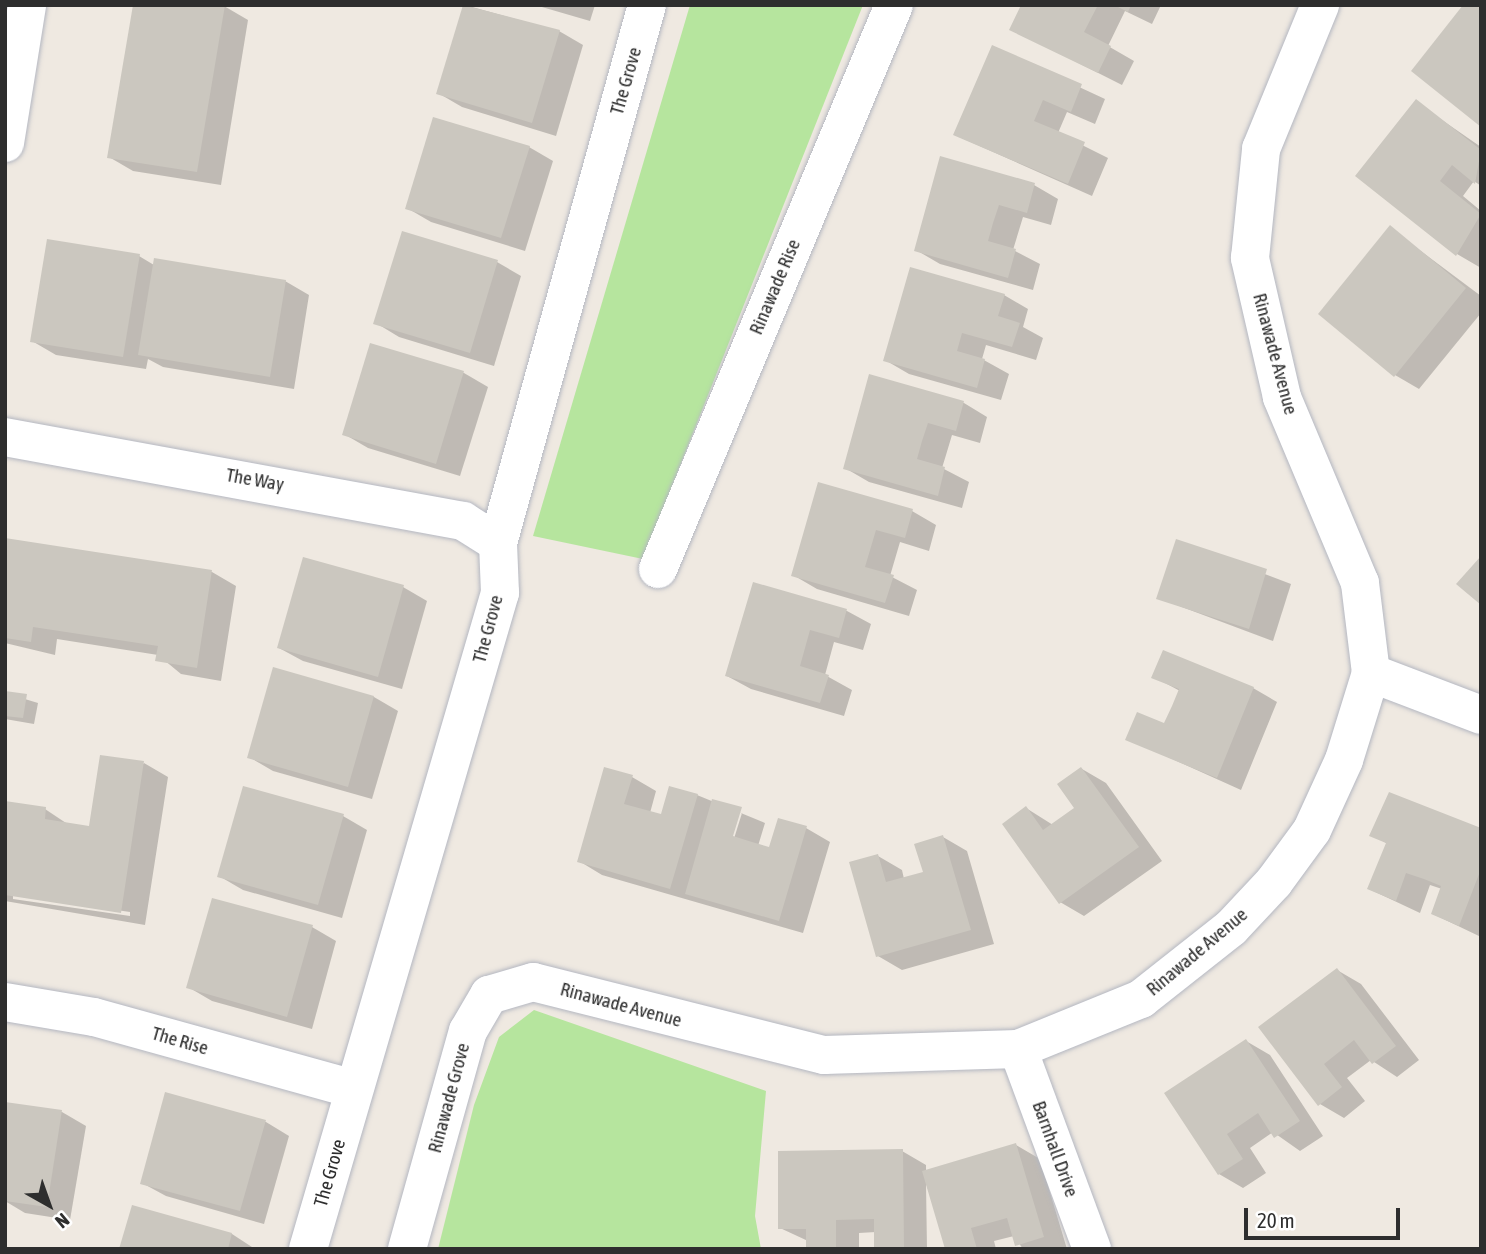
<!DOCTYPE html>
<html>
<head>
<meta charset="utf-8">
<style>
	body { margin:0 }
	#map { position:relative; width:1486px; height:1254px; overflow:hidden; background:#efe9e1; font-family:"Asap Condensed",sans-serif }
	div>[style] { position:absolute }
	.green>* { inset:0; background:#b6e59e }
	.shadow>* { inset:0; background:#0003 }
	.building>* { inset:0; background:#cbc7bf }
	.roads { filter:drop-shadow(0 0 2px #b4b7c1) drop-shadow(0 0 2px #b4b7c1) }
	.minor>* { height:38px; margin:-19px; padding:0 19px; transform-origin:19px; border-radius:19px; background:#fff }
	span { translate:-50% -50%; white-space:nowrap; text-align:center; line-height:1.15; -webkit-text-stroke:5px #fff; paint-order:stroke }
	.street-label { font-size:19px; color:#2e2e2e }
	.frame { position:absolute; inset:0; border:7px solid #2e2e2e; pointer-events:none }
	.north { position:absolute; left:14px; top:1170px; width:70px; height:70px; -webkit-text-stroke:5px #fff; paint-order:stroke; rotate:140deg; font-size:19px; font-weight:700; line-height:28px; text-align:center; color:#2e2e2e }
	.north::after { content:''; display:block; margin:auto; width:24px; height:32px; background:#2e2e2e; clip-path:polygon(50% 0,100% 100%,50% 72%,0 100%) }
	.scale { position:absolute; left:1244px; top:1208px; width:156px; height:32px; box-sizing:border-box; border:4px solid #2e2e2e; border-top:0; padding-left:9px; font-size:21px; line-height:24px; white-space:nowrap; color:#2e2e2e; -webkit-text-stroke:5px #fff; paint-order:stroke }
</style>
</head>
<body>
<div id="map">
	<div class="green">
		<div style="clip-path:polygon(690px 5px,863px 5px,643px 559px,533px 536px)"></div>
		<div style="clip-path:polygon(534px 1010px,766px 1091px,755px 1216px,761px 1249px,438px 1249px,474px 1105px,499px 1037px)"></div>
	</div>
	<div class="shadow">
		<div style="clip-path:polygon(465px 5px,559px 31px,583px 45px,556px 136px,462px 107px,438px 93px)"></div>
		<div style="clip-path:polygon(535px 5px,595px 5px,590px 21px)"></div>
		<div style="clip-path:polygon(1023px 5px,1161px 5px,1152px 24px,1125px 11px,1108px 46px,1134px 61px,1122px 85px,1011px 29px)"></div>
		<div style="clip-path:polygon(224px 6px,248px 20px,221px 185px,133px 171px,109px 157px)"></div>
		<div style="clip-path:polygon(993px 47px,1105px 99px,1095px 124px,1067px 112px,1058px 133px,1108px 158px,1092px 196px,955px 135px)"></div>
		<div style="clip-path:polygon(1416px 102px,1481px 147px,1481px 186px,1474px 181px,1463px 196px,1481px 211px,1481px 268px,1457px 254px)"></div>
		<div style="clip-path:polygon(529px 147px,553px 161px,525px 251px,431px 222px,407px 208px)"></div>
		<div style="clip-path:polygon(1034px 185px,1058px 199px,1051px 225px,1023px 217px,1013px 250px,1040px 264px,1033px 290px,940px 264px,916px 250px)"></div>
		<div style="clip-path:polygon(1390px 228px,1481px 296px,1481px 313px,1419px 389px,1395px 375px)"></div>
		<div style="clip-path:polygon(139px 256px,154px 265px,285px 281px,309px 295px,294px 389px,163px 367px,148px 359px,146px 369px,56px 355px,32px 341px)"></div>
		<div style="clip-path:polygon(497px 262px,521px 276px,494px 366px,399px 337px,376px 323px)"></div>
		<div style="clip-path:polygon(1004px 295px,1028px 309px,1023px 327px,1043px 338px,1036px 360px,986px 345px,982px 359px,1009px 374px,1001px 400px,909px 374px,885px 360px)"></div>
		<div style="clip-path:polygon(371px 345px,464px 373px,488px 387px,460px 476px,368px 448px,344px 434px)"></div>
		<div style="clip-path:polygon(871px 377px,964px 403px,987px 417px,980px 443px,952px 435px,946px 455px,942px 468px,969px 482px,962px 508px,869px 482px,845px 468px)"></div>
		<div style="clip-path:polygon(819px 484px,912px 511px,936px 525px,929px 551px,900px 542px,890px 576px,917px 590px,909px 616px,817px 589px,793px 575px)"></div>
		<div style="clip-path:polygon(6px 540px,212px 572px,236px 586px,221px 681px,181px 674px,158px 655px,57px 639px,55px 655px,5px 643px)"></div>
		<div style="clip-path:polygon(1177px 541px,1291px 584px,1273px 641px,1158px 598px)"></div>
		<div style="clip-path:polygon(754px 584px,847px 611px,871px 624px,863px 650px,834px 642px,825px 675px,852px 690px,844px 716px,751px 689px,727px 676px)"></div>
		<div style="clip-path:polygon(403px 587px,427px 601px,402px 689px,303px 661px,279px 648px)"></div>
		<div style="clip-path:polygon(275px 669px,374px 697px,398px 711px,372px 799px,273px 771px,249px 757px)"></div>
		<div style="clip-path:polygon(1154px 677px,1253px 688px,1277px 702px,1241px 790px,1128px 739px,1165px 726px,1180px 691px)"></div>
		<div style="clip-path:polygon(5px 693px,38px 703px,34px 724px,5px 719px)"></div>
		<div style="clip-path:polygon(evenodd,144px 763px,168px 777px,145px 925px,5px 901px,5px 803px,45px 809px,69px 825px,91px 828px,144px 763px,13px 895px,130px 912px,130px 916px,13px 899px,13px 895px)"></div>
		<div style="clip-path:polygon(1082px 769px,1106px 783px,1162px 861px,1084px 916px,1060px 902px,1026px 808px,1053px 825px,1077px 809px)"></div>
		<div style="clip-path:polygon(evenodd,632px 777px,656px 791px,650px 813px,662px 816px,697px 795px,765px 823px,758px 846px,770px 849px,806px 828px,830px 842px,803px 933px,602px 875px,579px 861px,632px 777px,738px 813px,742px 813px,732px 845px,729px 844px,738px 813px)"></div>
		<div style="clip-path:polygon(343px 816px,367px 830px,342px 918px,243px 890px,219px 876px)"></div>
		<div style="clip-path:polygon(1481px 830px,1481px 937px,1433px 914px,1442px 889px,1430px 885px,1420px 913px,1369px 889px,1388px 844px,1372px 835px)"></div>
		<div style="clip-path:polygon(943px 837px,967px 851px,994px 944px,902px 970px,878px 956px,878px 856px,902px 870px,904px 879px,925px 873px)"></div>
		<div style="clip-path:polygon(312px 927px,336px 941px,312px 1029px,212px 1001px,188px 987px)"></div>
		<div style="clip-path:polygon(1337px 970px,1361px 984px,1419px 1060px,1397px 1077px,1371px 1060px,1347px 1078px,1365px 1101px,1344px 1118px,1320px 1104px,1261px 1027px)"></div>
		<div style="clip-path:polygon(1246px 1041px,1270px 1055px,1323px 1136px,1300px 1151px,1273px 1132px,1250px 1148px,1266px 1173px,1243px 1188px,1219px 1174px,1166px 1093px)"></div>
		<div style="clip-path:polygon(166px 1094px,266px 1122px,289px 1136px,264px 1224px,166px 1196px,142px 1183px)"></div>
		<div style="clip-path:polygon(5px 1103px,62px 1112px,86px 1126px,70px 1220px,25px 1213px,5px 1201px)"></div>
		<div style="clip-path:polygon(1016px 1145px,1040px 1159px,1067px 1249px,1023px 1249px,1014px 1236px,994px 1241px,996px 1249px,947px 1249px,926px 1183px,927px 1249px,878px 1249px,876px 1232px,859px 1233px,859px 1249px,809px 1249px,808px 1241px,780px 1228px,902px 1151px,926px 1165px,926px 1172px)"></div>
		<div style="clip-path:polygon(133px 1207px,232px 1234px,255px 1249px,121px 1249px)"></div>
	</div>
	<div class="building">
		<div style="clip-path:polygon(133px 5px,225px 5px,197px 172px,107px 158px)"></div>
		<div style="clip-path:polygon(463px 5px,560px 30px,532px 123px,436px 94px)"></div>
		<div style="clip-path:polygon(1021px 5px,1098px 5px,1084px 32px,1111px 46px,1098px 73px,1009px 30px)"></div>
		<div style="clip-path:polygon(1114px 5px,1131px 5px,1128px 12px)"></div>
		<div style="clip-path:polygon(1463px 5px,1481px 5px,1481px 127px,1411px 71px)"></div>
		<div style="clip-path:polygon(992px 45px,1082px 84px,1071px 112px,1043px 100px,1034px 121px,1085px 142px,1068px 184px,953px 135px)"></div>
		<div style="clip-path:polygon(1416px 99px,1481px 150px,1475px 184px,1452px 165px,1440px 181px,1481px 214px,1456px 256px,1355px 176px)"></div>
		<div style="clip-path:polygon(433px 117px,530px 146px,501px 238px,405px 209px)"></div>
		<div style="clip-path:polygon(940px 156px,1035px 183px,1027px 213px,999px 205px,993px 223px,988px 241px,1016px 249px,1008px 278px,914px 251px)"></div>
		<div style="clip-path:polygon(1390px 225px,1466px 288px,1394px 377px,1318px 314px)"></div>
		<div style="clip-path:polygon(402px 231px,498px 260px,470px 353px,373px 324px)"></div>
		<div style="clip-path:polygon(47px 239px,140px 254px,123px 357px,30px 342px)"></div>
		<div style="clip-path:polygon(154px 258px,286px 280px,270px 377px,138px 355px)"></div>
		<div style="clip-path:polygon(910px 267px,1005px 294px,998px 316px,1020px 323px,1012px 347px,962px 333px,957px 351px,985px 359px,977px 388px,883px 361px)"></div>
		<div style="clip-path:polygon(370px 343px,464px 371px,436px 464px,342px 435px)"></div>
		<div style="clip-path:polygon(869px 374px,964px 401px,956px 431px,928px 423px,922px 441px,917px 459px,945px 467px,938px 496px,843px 469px)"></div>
		<div style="clip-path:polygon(818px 482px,913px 509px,905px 538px,876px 530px,865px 567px,894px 575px,885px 603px,791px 576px)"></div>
		<div style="clip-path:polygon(5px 538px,212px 570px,197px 668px,155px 661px,158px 646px,33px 627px,31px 642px,5px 638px)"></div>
		<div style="clip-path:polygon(1176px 539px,1267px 569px,1249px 629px,1156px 599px)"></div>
		<div style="clip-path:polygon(1481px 556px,1481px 605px,1456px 584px)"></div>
		<div style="clip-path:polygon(303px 557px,404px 585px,378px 677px,277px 648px)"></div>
		<div style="clip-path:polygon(753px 582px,847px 609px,839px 638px,810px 630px,800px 666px,829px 675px,820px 703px,725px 676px)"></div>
		<div style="clip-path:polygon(1163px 650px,1254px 687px,1217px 778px,1125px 740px,1137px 712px,1164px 723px,1172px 706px,1179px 689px,1151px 678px)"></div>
		<div style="clip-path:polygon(273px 667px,374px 696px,348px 787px,247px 758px)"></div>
		<div style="clip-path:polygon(5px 691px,27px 694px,23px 718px,5px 716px)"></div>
		<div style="clip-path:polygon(100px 755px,144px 761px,121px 913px,5px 895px,5px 801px,46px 807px,45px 819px,89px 826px)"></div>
		<div style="clip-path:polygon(604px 767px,633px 775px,624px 804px,661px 814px,669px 786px,698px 794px,670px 889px,577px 862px)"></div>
		<div style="clip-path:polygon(1081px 767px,1139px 847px,1059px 904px,1002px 824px,1026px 806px,1043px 830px,1074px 808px,1057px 784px)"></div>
		<div style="clip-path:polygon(243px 786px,344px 814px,318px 905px,217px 877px)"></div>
		<div style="clip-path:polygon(1389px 792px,1481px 828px,1481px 869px,1459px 926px,1431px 914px,1441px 886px,1424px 879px,1406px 873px,1396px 901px,1367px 889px,1386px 843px,1369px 836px)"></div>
		<div style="clip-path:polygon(712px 799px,742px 807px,733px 836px,752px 842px,769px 847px,778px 818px,807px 826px,779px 921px,685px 894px)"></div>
		<div style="clip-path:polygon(943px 835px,971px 930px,876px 957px,849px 862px,878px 854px,886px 882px,923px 872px,914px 844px)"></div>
		<div style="clip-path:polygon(212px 898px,313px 925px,287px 1017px,186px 988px)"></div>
		<div style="clip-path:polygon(1337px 968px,1396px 1046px,1372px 1064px,1354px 1040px,1324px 1064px,1342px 1087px,1318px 1106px,1258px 1027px)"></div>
		<div style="clip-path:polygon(1246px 1039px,1300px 1121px,1274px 1138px,1258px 1113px,1242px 1124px,1227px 1134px,1243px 1159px,1218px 1175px,1164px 1093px)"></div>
		<div style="clip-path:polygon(165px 1092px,266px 1120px,240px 1211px,140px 1184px)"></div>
		<div style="clip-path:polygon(5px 1102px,62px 1110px,47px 1207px,5px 1201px)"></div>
		<div style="clip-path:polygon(1016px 1143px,1044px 1237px,1015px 1246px,1007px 1218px,971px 1228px,977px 1249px,945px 1249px,922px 1171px)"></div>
		<div style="clip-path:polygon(903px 1149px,904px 1248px,874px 1249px,874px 1219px,836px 1220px,836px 1249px,806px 1249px,806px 1229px,778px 1229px,778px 1151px)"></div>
		<div style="clip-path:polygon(132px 1205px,232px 1233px,228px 1249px,119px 1249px)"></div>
	</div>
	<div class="roads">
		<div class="minor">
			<div style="left:5px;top:143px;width:140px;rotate:-80.9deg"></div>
			<div style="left:5px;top:437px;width:466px;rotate:10.4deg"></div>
			<div style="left:463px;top:521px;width:41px;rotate:32.2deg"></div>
			<div style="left:658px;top:569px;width:611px;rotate:-67.29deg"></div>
			<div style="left:1371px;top:673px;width:118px;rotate:20.9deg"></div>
			<div style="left:5px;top:1002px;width:90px;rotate:9.6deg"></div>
			<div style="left:94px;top:1017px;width:269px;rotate:15.5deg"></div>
			<div style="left:1018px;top:1049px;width:213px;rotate:69.7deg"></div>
			<div style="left:308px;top:1249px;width:684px;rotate:-73.69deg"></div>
			<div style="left:500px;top:593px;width:50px;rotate:-92.3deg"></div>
			<div style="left:498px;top:543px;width:558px;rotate:-74.52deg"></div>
			<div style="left:407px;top:1249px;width:226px;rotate:-74.4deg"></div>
			<div style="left:468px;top:1031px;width:42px;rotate:-59.7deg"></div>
			<div style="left:489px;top:995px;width:46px;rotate:-16.5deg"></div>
			<div style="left:533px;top:982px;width:300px;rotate:14.1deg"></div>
			<div style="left:824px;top:1055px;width:194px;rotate:-1.8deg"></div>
			<div style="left:1018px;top:1049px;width:133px;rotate:-22.1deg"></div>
			<div style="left:1141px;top:999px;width:115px;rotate:-38.3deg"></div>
			<div style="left:1231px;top:928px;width:63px;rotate:-46.9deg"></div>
			<div style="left:1274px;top:882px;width:64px;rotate:-53.8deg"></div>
			<div style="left:1312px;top:830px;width:77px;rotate:-65.4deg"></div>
			<div style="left:1344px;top:760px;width:91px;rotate:-72.8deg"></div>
			<div style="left:1371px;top:673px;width:91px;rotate:-97deg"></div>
			<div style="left:1360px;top:583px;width:202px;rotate:-112.8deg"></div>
			<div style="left:1282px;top:397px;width:143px;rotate:-103deg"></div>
			<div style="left:1250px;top:258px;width:110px;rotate:-84.2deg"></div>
			<div style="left:1261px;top:149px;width:156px;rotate:-67.7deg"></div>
		</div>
	</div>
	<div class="street-label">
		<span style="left:626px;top:81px;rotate:-74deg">The Grove</span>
		<span style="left:775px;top:287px;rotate:-67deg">Rinawade Rise</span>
		<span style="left:1275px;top:354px;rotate:75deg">Rinawade Avenue</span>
		<span style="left:255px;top:480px;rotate:10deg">The Way</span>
		<span style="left:488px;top:629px;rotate:-75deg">The Grove</span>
		<span style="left:1197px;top:952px;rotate:-40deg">Rinawade Avenue</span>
		<span style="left:621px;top:1005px;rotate:15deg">Rinawade Avenue</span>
		<span style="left:180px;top:1041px;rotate:16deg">The Rise</span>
		<span style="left:449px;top:1098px;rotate:-75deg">Rinawade Grove</span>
		<span style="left:1055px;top:1149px;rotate:70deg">Barnhall Drive</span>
		<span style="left:330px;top:1173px;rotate:-74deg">The Grove</span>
	</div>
	<div class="frame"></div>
	<div class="north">N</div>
	<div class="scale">20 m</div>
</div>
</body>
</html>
